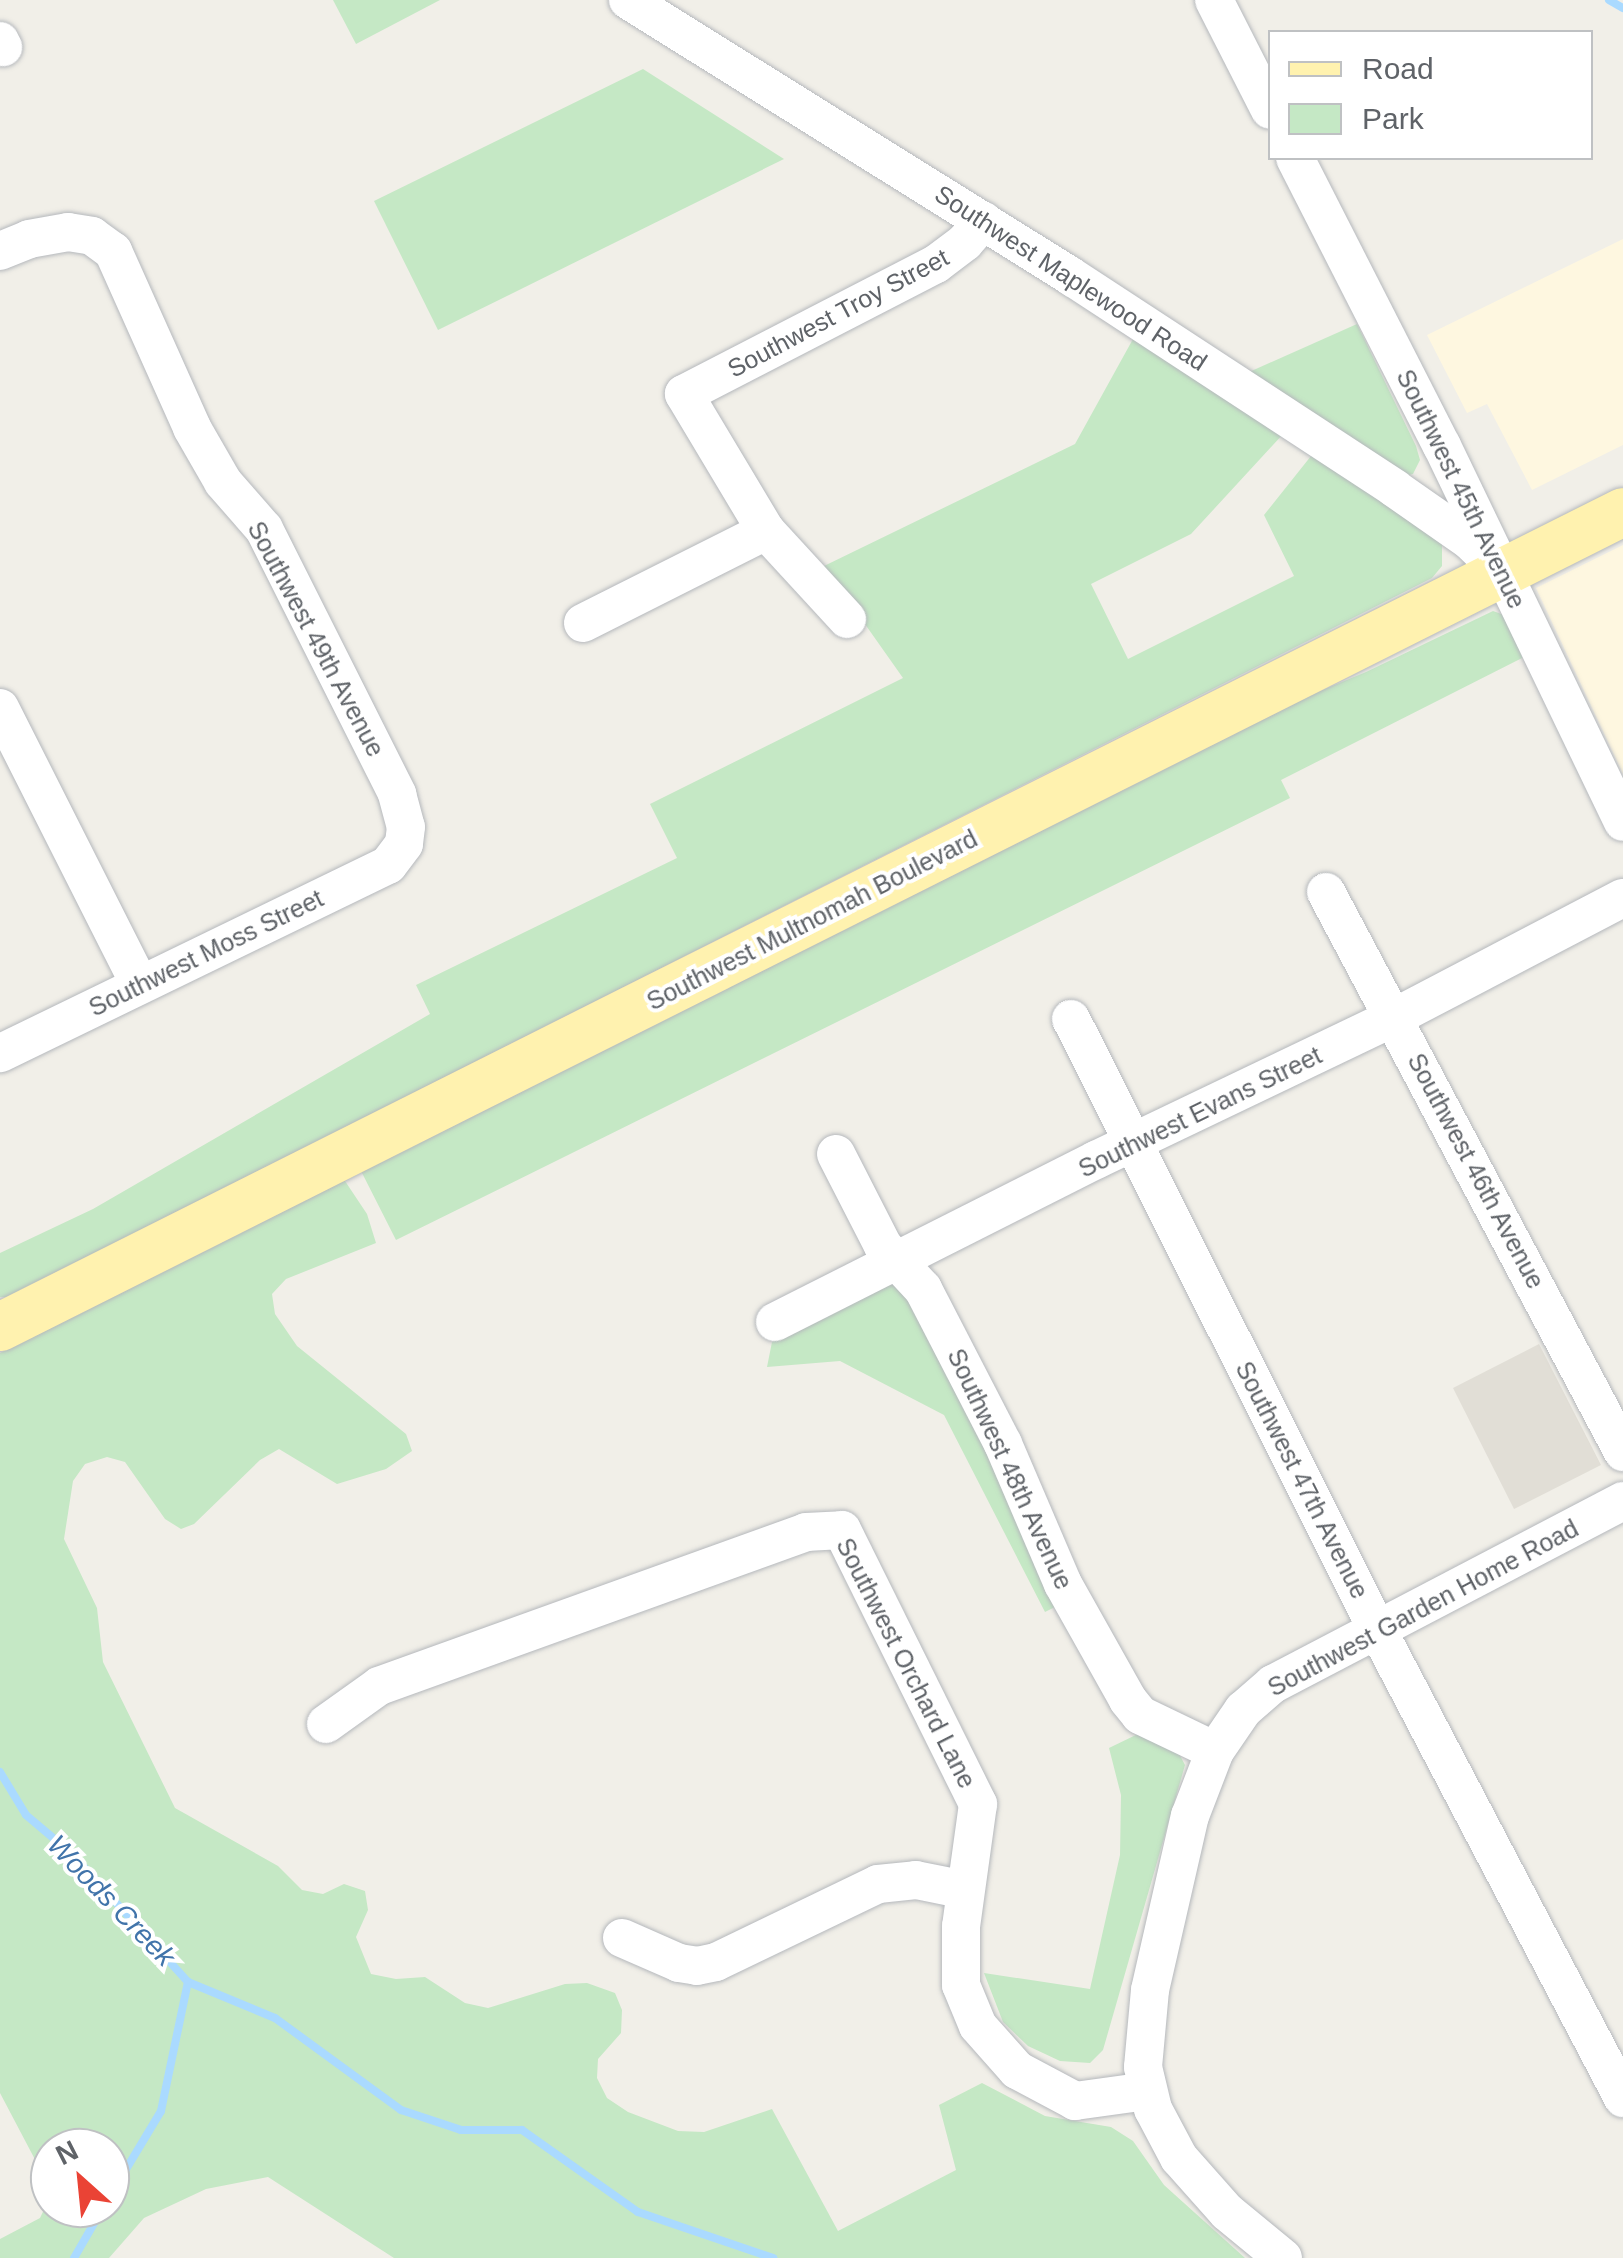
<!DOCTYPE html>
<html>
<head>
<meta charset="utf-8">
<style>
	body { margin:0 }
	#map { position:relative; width:1623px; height:2258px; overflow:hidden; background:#f1efe8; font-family:Helvetica,sans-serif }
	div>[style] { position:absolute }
	.commercial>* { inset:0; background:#fef7e0 }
	.education>* { inset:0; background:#e1ded6 }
	.green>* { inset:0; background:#c5e8c5 }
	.stream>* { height:8px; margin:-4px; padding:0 4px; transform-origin:4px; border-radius:4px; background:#aadaff }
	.roads { filter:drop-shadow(0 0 2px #b5b8bc) drop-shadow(0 0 2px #b5b8bc) }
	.minor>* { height:38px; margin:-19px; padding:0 19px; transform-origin:19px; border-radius:19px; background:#fff }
	.major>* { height:48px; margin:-24px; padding:0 24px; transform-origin:24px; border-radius:24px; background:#fff2af }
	span { translate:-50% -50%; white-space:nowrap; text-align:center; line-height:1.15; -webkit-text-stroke:8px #fff; paint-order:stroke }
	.street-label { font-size:25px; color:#5f6368 }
	.water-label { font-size:28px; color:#4174aa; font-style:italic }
	.legend { position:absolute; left:1268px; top:30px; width:325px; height:130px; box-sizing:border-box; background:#fff; border:2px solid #bfc1c3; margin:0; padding:12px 18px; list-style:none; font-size:30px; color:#5f6368 }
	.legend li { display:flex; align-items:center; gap:20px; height:50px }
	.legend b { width:50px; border:2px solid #bfc1c3 }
	.north { position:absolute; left:30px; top:2128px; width:100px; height:100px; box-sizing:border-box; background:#fff; border:2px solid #bfc1c3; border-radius:50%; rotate:333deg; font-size:28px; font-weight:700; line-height:40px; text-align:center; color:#5f6368 }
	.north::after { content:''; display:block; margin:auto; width:35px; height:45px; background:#ea4335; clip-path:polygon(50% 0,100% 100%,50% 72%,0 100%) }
</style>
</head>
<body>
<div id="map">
	<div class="commercial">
		<div style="clip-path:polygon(1623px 239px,1623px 445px,1532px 490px,1487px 404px,1467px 413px,1427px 335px)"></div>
		<div style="clip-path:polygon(1623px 545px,1623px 774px,1536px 588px)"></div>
	</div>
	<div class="education">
		<div style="clip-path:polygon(1539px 1344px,1601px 1465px,1514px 1509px,1453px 1388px)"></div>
	</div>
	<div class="green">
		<div style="clip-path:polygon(333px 0,440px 0,356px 44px)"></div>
		<div style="clip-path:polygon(643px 69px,784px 159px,438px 330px,374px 201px)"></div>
		<div style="clip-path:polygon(1357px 324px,1416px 446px,1420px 460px,1413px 474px,1404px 476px,1247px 373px)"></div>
		<div style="clip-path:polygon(1133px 339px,1284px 433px,1191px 534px,1091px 584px,1128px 659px,1294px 576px,1264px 515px,1315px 451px,1442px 542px,1442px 566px,1432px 578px,11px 1297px,0 1297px,0 1253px,93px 1209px,430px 1014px,416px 985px,677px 858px,650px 804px,903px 678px,824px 566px,1075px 444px)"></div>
		<div style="clip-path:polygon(1493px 611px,1504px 615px,1526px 656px,1281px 780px,1290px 798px,396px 1240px,360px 1169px,1267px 713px,1366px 672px)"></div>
		<div style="clip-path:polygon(343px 1178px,367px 1214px,376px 1243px,286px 1279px,272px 1294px,275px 1314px,297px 1346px,406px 1434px,412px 1451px,386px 1469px,337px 1484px,279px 1449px,260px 1460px,194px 1524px,181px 1529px,165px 1519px,125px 1462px,107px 1457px,85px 1464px,73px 1481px,64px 1539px,97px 1608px,103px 1662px,175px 1808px,278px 1866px,302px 1890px,323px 1894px,344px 1884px,365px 1891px,368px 1910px,356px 1937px,371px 1974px,396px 1979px,425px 1977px,465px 2003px,488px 2008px,565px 1984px,587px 1983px,615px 1993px,622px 2010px,621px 2033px,598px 2059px,597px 2078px,607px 2098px,628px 2112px,678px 2131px,704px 2132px,772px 2109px,838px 2231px,956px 2170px,939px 2105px,982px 2083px,1045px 2116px,1111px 2127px,1133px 2141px,1164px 2185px,1245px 2258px,394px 2258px,268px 2177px,206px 2189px,144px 2218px,109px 2258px,0 2258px,0 2239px,40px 2218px,50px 2197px,50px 2208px,110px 2208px,110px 2148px,50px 2148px,50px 2188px,0 2093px,0 1353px)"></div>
		<div style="clip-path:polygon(899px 1278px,1065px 1602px,1045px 1612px,944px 1415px,840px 1361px,767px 1367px,772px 1342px)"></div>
		<div style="clip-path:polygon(1142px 1732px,1177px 1750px,1185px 1765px,1103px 2050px,1090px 2063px,1060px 2061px,1028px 2046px,1003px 2022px,984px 1973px,1090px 1989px,1120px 1855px,1121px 1795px,1109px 1748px)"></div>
	</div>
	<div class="stream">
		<div style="left:1609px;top:0;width:16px;rotate:30deg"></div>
		<div style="left:0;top:1772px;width:50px;rotate:58.8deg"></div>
		<div style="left:26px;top:1815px;width:59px;rotate:40.2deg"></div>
		<div style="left:71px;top:1853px;width:174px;rotate:47.8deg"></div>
		<div style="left:188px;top:1982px;width:94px;rotate:22.5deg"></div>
		<div style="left:275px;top:2018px;width:156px;rotate:36.1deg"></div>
		<div style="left:401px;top:2110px;width:63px;rotate:18.4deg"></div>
		<div style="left:461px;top:2130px;width:61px"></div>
		<div style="left:522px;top:2130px;width:142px;rotate:35.3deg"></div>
		<div style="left:638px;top:2212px;width:143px;rotate:18.8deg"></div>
		<div style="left:110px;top:2196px;width:99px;rotate:-59deg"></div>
		<div style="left:161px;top:2111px;width:132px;rotate:-78.2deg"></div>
		<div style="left:74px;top:2258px;width:58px;rotate:-59.9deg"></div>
	</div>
	<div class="roads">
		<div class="minor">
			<div style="left:628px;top:0;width:520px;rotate:31.95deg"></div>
			<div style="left:1069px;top:275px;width:389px;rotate:33.2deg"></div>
			<div style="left:1394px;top:488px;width:93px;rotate:34.9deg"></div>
			<div style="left:1470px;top:541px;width:45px;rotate:44.1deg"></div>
			<div style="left:1214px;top:0;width:123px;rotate:63deg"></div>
			<div style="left:0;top:41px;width:7px;rotate:63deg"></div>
			<div style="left:1295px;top:158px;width:323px;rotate:63deg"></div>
			<div style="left:1442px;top:446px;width:417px;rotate:64.3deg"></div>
			<div style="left:0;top:251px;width:31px;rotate:-22deg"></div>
			<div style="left:29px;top:239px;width:40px;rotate:-10deg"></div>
			<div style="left:68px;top:232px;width:24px;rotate:9deg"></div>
			<div style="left:92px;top:236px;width:26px;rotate:36deg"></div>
			<div style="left:113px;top:251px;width:194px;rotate:65.9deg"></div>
			<div style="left:192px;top:428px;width:62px;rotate:60.1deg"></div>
			<div style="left:223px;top:482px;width:62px;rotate:48.9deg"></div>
			<div style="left:264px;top:529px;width:297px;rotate:63.3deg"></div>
			<div style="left:397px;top:794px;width:34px;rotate:75deg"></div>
			<div style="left:406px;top:827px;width:17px;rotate:97deg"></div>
			<div style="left:404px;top:844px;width:26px;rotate:127deg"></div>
			<div style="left:388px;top:865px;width:431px;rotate:154.1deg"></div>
			<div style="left:847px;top:619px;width:120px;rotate:-132.6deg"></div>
			<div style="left:766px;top:531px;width:160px;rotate:-120.9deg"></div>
			<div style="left:684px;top:394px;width:284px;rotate:-27.3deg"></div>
			<div style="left:936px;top:264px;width:36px;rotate:-37deg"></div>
			<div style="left:965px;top:242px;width:28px;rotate:-49deg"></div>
			<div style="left:583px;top:623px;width:205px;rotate:-26.7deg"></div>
			<div style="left:0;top:708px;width:310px;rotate:63.2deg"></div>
			<div style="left:1326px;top:892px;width:634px;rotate:62.06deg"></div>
			<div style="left:1071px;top:1019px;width:680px;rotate:63.36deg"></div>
			<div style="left:1376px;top:1627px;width:532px;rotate:62.33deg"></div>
			<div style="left:836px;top:1154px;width:103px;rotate:62.9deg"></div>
			<div style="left:883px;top:1246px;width:59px;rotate:47.1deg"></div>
			<div style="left:923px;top:1289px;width:174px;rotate:62.7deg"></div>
			<div style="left:1003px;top:1444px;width:152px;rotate:66.8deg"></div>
			<div style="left:1063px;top:1584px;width:133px;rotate:60.7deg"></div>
			<div style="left:1128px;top:1700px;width:19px;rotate:51deg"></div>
			<div style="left:1140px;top:1715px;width:83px;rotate:25.6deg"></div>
			<div style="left:775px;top:1322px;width:360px;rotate:-26.8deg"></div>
			<div style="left:1096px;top:1160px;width:331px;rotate:-25.6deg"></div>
			<div style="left:1395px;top:1017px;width:257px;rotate:-27.6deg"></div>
			<div style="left:326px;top:1724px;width:65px;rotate:-35.6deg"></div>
			<div style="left:379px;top:1686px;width:454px;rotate:-19.8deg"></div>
			<div style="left:806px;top:1532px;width:36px;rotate:-3deg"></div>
			<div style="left:842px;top:1530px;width:306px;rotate:63.6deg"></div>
			<div style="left:978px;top:1804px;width:123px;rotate:97.9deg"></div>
			<div style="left:961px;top:1926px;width:59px;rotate:90deg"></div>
			<div style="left:961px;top:1985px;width:44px;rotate:67.5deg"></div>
			<div style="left:978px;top:2026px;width:59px;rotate:48.4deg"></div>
			<div style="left:1017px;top:2070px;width:66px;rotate:28.1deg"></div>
			<div style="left:1075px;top:2101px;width:73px;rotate:-7.9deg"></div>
			<div style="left:622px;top:1938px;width:62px;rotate:23.7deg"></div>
			<div style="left:679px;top:1963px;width:18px;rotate:9deg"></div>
			<div style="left:697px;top:1966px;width:19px;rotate:-12deg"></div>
			<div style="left:716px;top:1962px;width:180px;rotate:-25.7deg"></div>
			<div style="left:878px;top:1884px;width:38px;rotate:-6deg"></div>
			<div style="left:916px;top:1880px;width:50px;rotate:11.5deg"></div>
			<div style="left:1283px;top:2258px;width:72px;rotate:-140.6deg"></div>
			<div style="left:1227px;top:2212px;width:72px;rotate:-131.6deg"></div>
			<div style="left:1179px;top:2158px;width:55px;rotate:-118deg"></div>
			<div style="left:1153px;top:2109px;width:43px;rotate:-103.4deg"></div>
			<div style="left:1143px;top:2067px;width:77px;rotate:-84.8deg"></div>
			<div style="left:1150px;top:1990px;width:179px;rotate:-77.1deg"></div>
			<div style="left:1190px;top:1816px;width:70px;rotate:-69deg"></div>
			<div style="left:1215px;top:1751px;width:50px;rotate:-55.7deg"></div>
			<div style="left:1243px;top:1710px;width:40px;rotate:-41deg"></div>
			<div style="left:1273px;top:1684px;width:395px;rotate:-27.6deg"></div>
		</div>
		<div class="major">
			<div style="left:0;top:1327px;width:1816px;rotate:-26.66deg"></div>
		</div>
	</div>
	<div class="street-label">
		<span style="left:1071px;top:278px;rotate:33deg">Southwest Maplewood Road</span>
		<span style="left:838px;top:313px;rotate:-28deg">Southwest Troy Street</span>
		<span style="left:1461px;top:489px;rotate:64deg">Southwest 45th Avenue</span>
		<span style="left:316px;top:639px;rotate:62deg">Southwest 49th Avenue</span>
		<span style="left:812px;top:920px;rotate:-27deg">Southwest Multnomah Boulevard</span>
		<span style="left:206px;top:953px;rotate:-26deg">Southwest Moss Street</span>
		<span style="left:1200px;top:1112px;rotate:-26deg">Southwest Evans Street</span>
		<span style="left:1476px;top:1171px;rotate:62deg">Southwest 46th Avenue</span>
		<span style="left:1010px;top:1469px;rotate:65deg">Southwest 48th Avenue</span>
		<span style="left:1302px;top:1480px;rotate:63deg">Southwest 47th Avenue</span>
		<span style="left:1423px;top:1608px;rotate:-28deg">Southwest Garden Home Road</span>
		<span style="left:906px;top:1663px;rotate:63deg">Southwest Orchard Lane</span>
	</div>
	<div class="water-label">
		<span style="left:111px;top:1901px;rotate:46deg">Woods Creek</span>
	</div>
	<ul class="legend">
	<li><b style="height:12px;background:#fff2af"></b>Road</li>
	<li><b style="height:28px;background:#c5e8c5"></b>Park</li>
	</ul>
	<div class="north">N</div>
</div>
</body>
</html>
